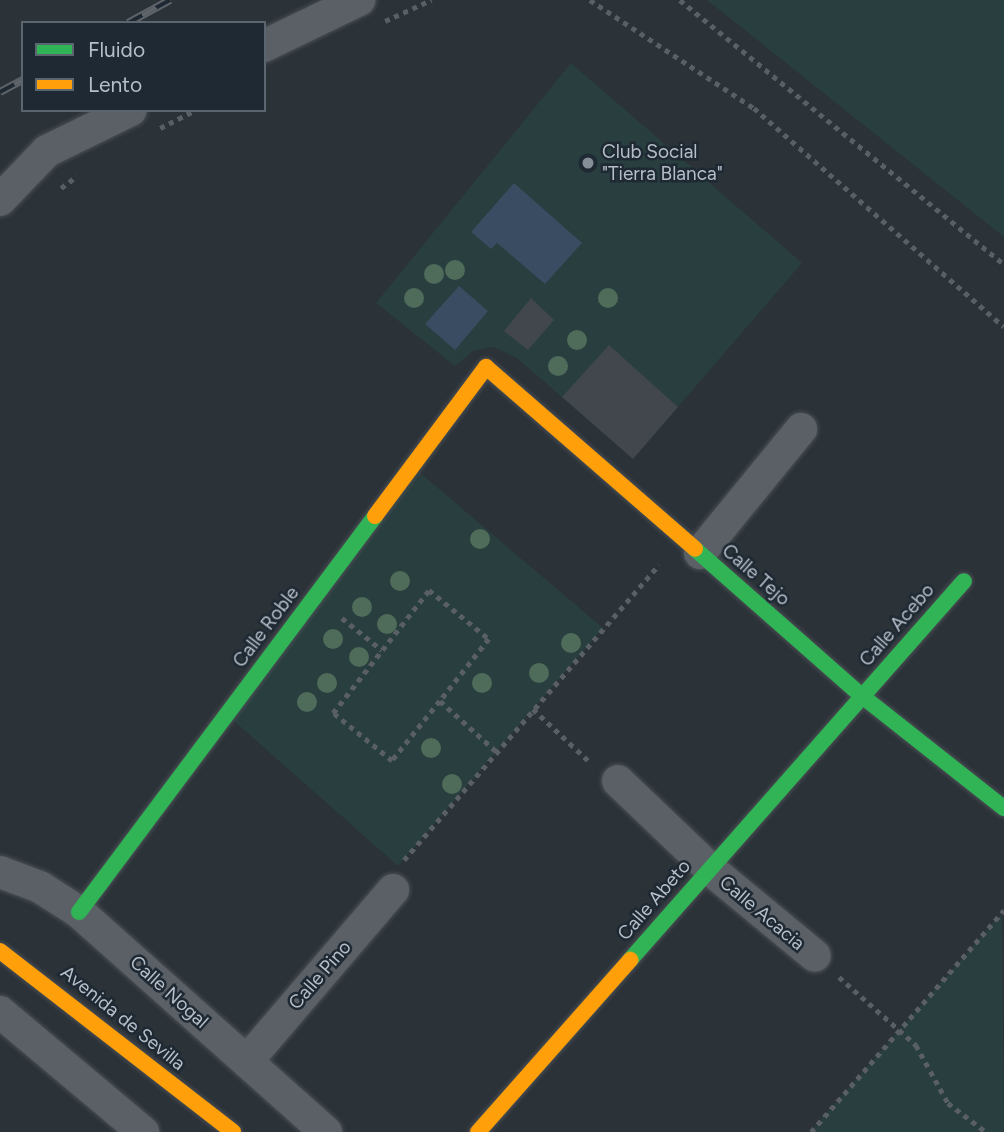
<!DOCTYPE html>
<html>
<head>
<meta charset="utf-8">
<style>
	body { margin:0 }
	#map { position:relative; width:1004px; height:1132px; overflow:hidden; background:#2b3238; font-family:Figtree,sans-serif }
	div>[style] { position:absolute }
	.green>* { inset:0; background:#283e3f }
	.water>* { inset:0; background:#394c61 }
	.building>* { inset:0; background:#42474d }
	.path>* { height:4.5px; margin-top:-2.25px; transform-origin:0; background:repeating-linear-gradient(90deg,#595f63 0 5px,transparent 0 10px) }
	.roads { filter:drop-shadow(0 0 2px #494e53) drop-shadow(0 0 2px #494e53) }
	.street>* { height:32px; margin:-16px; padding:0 16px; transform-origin:16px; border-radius:16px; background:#5b6066 }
	.fast>* { height:16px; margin:-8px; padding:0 8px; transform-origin:8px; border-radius:8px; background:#30b455 }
	.slow>* { height:16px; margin:-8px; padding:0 8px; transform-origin:8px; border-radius:8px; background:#ff9f0a }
	.rail>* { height:8px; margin-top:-4px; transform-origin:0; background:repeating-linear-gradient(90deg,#1e2933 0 16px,#5f646a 0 32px); box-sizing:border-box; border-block:2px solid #5f646a }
	.trees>* { width:20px; height:20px; margin:-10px; border-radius:50%; background:#4f6b59 }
	.dots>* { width:19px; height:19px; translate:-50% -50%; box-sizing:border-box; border:4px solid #1e2933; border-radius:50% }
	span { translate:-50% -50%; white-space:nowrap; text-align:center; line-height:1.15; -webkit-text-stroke:5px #1e2933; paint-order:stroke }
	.poi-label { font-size:19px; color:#b6bfc9 }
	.left { translate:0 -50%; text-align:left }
	.street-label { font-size:19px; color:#b6bfc9 }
	.legend { position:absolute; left:21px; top:21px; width:245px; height:91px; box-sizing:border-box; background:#1e2933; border:2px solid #5b656f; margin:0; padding:9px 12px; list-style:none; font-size:21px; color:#b6bfc9 }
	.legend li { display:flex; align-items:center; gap:14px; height:35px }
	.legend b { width:35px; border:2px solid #5b656f }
</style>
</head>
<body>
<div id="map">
	<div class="green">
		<div style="clip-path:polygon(707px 0,1004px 0,1004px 237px)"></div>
		<div style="clip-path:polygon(571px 63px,802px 263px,633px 459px,517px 358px,493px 347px,473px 351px,455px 366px,376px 303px)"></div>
		<div style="clip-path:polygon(412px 466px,603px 628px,398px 866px,226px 714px)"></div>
		<div style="clip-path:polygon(1002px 913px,1004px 1132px,810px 1132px,899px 1030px)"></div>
	</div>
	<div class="water">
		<div style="clip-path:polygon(514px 183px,582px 243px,545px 284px,497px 243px,491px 249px,471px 232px)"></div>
		<div style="clip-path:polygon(459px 286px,488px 311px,455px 350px,425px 324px)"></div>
	</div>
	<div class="building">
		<div style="clip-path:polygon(531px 298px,554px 320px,528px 350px,504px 331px)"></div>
		<div style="clip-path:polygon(609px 345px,678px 407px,633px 459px,562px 397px)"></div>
	</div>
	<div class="path">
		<div style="left:590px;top:0;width:196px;rotate:33.4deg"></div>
		<div style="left:754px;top:108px;width:332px;rotate:41.2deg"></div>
		<div style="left:680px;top:0;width:418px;rotate:39.2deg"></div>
		<div style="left:385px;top:21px;width:51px;rotate:-24.5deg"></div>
		<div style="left:160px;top:128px;width:40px;rotate:-26.6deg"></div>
		<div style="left:61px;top:188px;width:20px;rotate:-37deg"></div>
		<div style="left:342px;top:618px;width:51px;rotate:38.7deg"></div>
		<div style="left:440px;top:701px;width:77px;rotate:128.7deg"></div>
		<div style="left:392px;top:761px;width:76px;rotate:-140.9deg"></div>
		<div style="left:333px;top:713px;width:156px;rotate:-52deg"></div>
		<div style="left:429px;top:590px;width:77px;rotate:39.2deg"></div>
		<div style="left:489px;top:639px;width:79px;rotate:128.3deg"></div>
		<div style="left:440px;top:701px;width:76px;rotate:41.8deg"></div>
		<div style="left:533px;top:709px;width:79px;rotate:43deg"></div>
		<div style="left:404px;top:860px;width:390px;rotate:-49.2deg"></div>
		<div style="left:839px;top:977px;width:103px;rotate:41.4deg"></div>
		<div style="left:916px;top:1045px;width:66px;rotate:61.1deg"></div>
		<div style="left:948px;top:1103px;width:48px;rotate:37.3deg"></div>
		<div style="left:811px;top:1132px;width:294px;rotate:-49deg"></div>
	</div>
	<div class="roads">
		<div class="street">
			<div style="left:264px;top:46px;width:106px;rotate:-25.8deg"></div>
			<div style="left:0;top:200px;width:68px;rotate:-46.2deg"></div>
			<div style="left:47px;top:151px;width:93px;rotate:-26deg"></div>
			<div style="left:700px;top:553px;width:160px;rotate:-50.8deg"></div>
			<div style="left:618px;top:781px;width:127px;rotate:43.7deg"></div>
			<div style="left:710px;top:869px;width:136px;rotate:39.6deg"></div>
			<div style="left:0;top:872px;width:43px;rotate:20.6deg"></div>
			<div style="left:40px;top:887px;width:46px;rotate:32.7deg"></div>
			<div style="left:79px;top:912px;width:331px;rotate:41.7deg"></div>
			<div style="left:0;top:1012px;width:187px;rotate:40deg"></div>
			<div style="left:247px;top:1061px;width:225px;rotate:-49.5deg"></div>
		</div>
		<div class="fast">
			<div style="left:695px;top:549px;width:222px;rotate:41.4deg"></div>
			<div style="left:862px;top:696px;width:181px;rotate:38.3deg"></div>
			<div style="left:79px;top:912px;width:494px;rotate:-53.2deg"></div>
			<div style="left:630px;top:960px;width:505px;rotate:-48.61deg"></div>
		</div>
		<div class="slow">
			<div style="left:375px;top:516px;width:186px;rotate:-53.3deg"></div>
			<div style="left:486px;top:367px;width:277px;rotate:41deg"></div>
			<div style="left:0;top:951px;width:295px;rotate:37.8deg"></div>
			<div style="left:478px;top:1132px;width:230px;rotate:-48.5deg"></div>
		</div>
	</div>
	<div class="rail">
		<div style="left:128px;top:23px;width:48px;rotate:-28.7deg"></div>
		<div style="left:0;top:92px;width:26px;rotate:-28deg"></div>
	</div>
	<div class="trees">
		<div style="left:455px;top:270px"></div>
		<div style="left:434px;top:274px"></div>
		<div style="left:414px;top:298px"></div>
		<div style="left:608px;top:298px"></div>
		<div style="left:577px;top:340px"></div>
		<div style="left:558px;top:366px"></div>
		<div style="left:480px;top:539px"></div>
		<div style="left:400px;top:581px"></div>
		<div style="left:362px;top:607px"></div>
		<div style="left:387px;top:624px"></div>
		<div style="left:333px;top:639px"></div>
		<div style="left:571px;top:643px"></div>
		<div style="left:359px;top:657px"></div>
		<div style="left:539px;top:673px"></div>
		<div style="left:327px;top:683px"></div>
		<div style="left:482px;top:683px"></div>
		<div style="left:307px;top:702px"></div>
		<div style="left:431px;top:748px"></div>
		<div style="left:452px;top:784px"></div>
	</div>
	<div class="dots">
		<div style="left:588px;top:163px;background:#858e96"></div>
	</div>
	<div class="poi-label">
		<span class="left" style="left:602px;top:163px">Club Social<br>"Tierra Blanca"</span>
	</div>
	<div class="street-label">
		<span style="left:756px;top:575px;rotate:41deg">Calle Tejo</span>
		<span style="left:897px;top:625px;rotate:-49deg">Calle Acebo</span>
		<span style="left:266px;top:627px;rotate:-53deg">Calle Roble</span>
		<span style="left:654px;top:900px;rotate:-49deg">Calle Abeto</span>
		<span style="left:762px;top:913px;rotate:40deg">Calle Acacia</span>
		<span style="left:320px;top:975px;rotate:-49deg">Calle Pino</span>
		<span style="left:169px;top:992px;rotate:42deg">Calle Nogal</span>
		<span style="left:123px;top:1018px;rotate:39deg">Avenida de Sevilla</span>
	</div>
	<ul class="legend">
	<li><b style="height:9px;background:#30b455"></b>Fluido</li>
	<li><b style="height:9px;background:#ff9f0a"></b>Lento</li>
	</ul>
</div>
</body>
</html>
